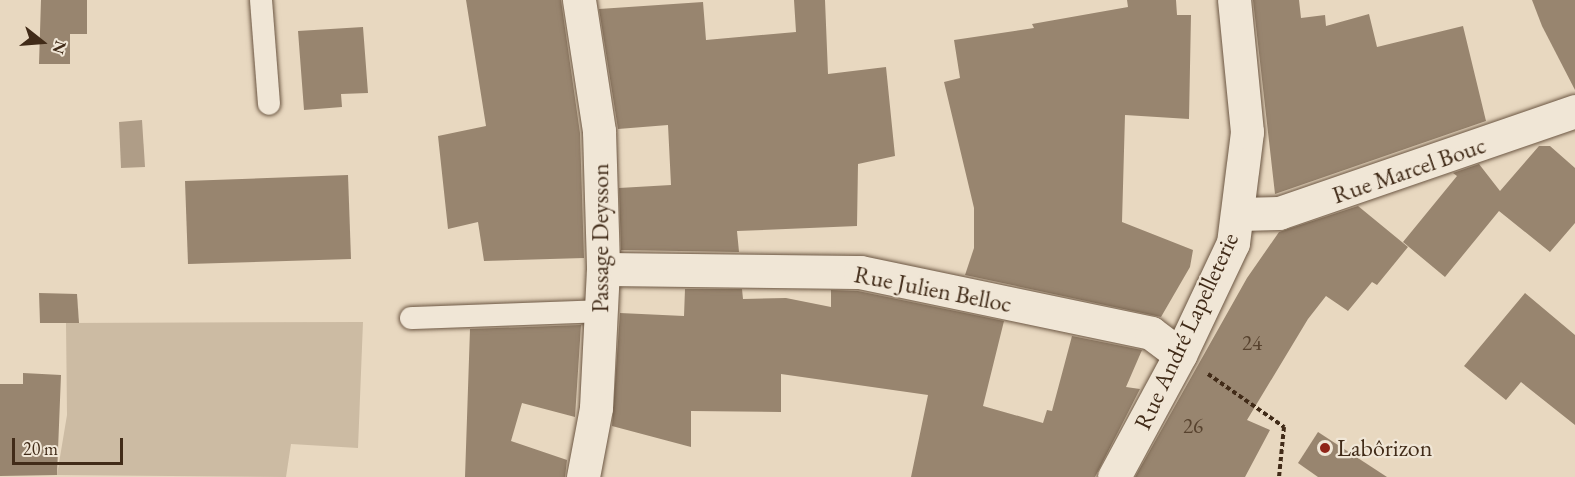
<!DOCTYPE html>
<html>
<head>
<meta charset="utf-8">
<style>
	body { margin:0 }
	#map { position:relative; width:1575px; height:477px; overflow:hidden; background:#e8d8c0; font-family:"EB Garamond",serif }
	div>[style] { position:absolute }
	.green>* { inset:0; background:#ccbba3 }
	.water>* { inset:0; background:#af9d87 }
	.building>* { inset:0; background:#98856f }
	.path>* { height:4px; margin-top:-2px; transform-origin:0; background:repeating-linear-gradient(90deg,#412b18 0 4.5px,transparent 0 7.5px) }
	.roads { filter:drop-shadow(0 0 2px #6b5642) drop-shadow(0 0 2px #6b5642) }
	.service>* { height:22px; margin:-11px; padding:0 11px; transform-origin:11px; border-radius:11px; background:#f0e6d6 }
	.minor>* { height:33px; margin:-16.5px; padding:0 16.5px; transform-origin:16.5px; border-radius:16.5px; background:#f0e6d6 }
	.dots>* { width:16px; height:16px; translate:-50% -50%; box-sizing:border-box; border:3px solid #f0e6d6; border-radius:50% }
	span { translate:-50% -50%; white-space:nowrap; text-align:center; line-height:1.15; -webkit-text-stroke:4.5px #f0e6d6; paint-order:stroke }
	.number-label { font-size:21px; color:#57422e }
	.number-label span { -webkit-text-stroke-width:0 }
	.street-label { font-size:24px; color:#412b18 }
	.poi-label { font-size:24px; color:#412b18 }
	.left { translate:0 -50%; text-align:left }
	.north { position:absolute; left:12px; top:12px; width:60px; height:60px; -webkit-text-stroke:4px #f0e6d6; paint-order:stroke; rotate:107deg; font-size:16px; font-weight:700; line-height:24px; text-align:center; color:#412b18 }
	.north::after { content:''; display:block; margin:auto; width:21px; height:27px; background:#412b18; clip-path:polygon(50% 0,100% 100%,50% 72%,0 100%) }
	.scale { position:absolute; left:12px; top:438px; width:111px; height:27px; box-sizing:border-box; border:3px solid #412b18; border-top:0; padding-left:8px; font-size:18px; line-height:21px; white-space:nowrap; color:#412b18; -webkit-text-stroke:4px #f0e6d6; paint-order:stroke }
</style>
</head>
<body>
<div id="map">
	<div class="green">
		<div style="clip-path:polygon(363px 322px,358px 448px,291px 444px,286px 477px,57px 475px,67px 415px,66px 323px)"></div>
	</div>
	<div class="water">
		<div style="clip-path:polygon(142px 120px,145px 167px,121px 168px,119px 122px)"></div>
	</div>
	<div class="building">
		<div style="clip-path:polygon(41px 0,87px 0,87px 34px,70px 34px,70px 64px,39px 64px)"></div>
		<div style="clip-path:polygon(466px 0,561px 0,580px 133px,584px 258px,484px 261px,478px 222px,448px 229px,438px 136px,486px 126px)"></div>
		<div style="clip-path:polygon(794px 0,825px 0,828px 74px,886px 67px,895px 156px,858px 164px,857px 226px,737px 231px,739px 252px,621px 250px,619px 188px,671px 185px,668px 125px,618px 129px,599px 9px,703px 2px,706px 40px,796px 32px)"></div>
		<div style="clip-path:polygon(1127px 0,1176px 0,1177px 15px,1191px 15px,1189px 119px,1125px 115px,1122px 222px,1193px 250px,1190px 267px,1161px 317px,965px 275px,974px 248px,974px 208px,944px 82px,960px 78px,954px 40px,1034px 28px,1032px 24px,1128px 7px)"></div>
		<div style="clip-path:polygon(1253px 0,1299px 0,1301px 18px,1325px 15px,1326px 26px,1369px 14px,1377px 47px,1463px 26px,1486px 121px,1275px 194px)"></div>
		<div style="clip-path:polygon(1532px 0,1575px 0,1575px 90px,1542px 26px)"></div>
		<div style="clip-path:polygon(363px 27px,368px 93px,341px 94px,342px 107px,304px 110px,298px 31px)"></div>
		<div style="clip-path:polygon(1539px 146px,1550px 146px,1575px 168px,1575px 223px,1550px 252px,1499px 211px,1445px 277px,1403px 242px,1457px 176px,1453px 173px,1479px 164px,1500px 191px)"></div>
		<div style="clip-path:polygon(348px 175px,351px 259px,188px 264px,185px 181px)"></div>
		<div style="clip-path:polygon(1358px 206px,1408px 247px,1377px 285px,1372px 282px,1348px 311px,1326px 296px,1308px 319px,1247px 420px,1270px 430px,1245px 477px,1135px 477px,1247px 278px,1279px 232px)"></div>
		<div style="clip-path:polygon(685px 289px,742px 289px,743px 299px,786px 298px,831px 307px,831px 290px,858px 291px,1004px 321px,983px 406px,1043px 423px,1047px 410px,1052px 411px,1072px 336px,1142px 350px,1126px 387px,1140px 389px,1095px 477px,911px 477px,928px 395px,781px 374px,781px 412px,691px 411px,691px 447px,612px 426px,620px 313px,684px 316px)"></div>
		<div style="clip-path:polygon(39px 293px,77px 294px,79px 323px,40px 323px)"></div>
		<div style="clip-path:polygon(1525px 293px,1575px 335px,1575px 425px,1521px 382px,1506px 400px,1464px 366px)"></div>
		<div style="clip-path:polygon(581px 325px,575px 417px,522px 403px,511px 441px,567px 460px,565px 477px,465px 477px,470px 329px)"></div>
		<div style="clip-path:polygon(23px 373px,61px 375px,57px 475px,0 476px,0 384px,23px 384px)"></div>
		<div style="clip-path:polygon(1318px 432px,1387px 477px,1318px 477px,1298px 463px)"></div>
	</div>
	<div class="path">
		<div style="left:1208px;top:374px;width:93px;rotate:34.9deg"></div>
		<div style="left:1284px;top:427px;width:50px;rotate:95.7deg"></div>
	</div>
	<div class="roads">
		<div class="service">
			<div style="left:261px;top:0;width:104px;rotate:85.6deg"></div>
			<div style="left:411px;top:318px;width:190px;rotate:-2.1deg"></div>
		</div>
		<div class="minor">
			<div style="left:579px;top:0;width:133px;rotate:81.3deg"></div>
			<div style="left:599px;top:131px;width:138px;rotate:88.3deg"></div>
			<div style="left:603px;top:269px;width:139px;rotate:92.9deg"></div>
			<div style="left:596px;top:408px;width:70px;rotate:100.7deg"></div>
			<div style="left:1239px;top:214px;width:40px;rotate:-1.4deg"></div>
			<div style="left:1279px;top:213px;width:313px;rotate:-19deg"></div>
			<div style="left:603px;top:269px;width:257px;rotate:0.7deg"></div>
			<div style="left:860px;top:272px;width:297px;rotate:11.8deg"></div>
			<div style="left:1151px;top:333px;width:36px;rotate:37deg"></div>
			<div style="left:1114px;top:477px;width:139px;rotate:-61.6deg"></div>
			<div style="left:1180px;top:355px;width:124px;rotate:-64.7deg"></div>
			<div style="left:1233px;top:243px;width:112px;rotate:-82.8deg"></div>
			<div style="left:1247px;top:132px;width:133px;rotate:-95.6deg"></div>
		</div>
	</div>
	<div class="dots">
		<div style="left:1325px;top:448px;background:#8f2418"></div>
	</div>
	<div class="number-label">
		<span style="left:1252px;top:343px">24</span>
		<span style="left:1193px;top:426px">26</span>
	</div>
	<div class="street-label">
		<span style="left:1409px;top:170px;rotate:-19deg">Rue Marcel Bouc</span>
		<span style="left:600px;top:238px;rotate:-90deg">Passage Deysson</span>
		<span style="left:933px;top:289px;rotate:11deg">Rue Julien Belloc</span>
		<span style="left:1186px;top:331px;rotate:-65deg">Rue André Lapelleterie</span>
	</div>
	<div class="poi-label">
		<span class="left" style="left:1337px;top:448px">Labôrizon</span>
	</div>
	<div class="north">N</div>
	<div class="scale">20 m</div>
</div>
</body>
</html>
